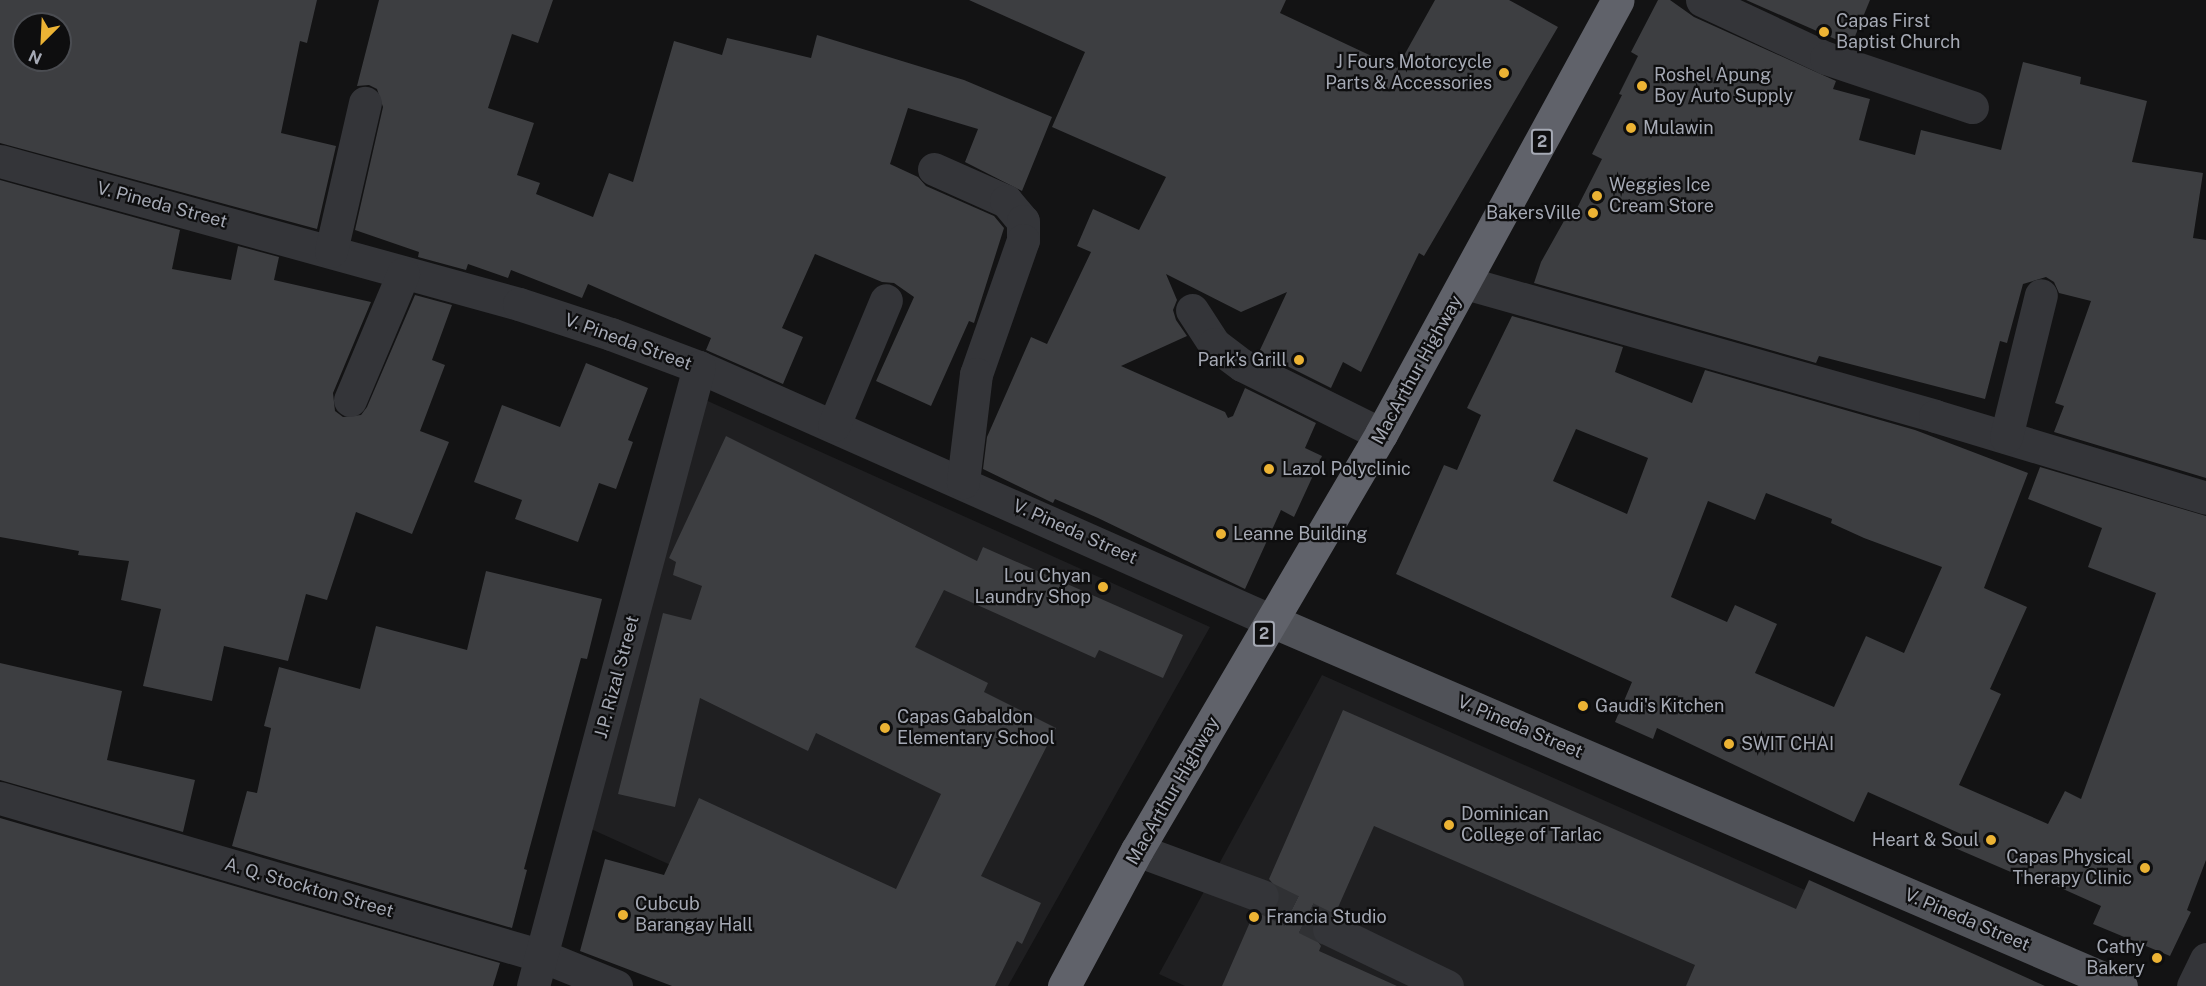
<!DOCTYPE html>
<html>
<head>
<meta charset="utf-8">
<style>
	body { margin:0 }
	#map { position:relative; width:2206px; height:986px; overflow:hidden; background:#131314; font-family:"Public Sans",sans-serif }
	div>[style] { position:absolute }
	.built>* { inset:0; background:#1f1f21 }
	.building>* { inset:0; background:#3d3e41 }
	.minor-tunnel>* { height:33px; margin-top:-16.5px; transform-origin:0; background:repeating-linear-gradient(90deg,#303134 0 33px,transparent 0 49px) }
	.minor>* { height:33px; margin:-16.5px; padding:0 16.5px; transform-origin:16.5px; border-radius:16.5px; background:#343539 }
	.major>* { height:33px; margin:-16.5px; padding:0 16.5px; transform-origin:16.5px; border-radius:16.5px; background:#505258 }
	.highway>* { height:33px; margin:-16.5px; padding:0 16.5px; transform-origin:16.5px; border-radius:16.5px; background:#60626a }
	.dots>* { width:16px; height:16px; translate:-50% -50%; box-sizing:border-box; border:3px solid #0e0e0f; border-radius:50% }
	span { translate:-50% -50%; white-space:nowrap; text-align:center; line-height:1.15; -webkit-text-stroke:4.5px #0e0e0f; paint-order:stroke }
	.shield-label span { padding:2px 4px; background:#0e0e0f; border:2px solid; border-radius:4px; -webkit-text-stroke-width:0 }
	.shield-label { font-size:16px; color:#a5a9b4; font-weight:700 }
	.poi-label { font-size:18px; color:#a5a9b4 }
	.left { translate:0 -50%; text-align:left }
	.right { translate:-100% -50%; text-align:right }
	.street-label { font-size:18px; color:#a5a9b4 }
	.north { position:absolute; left:12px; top:12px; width:60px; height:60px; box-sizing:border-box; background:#0e0e0f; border:2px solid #4a4c51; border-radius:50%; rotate:204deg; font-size:16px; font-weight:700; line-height:24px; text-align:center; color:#a5a9b4 }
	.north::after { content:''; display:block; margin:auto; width:21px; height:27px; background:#ecb334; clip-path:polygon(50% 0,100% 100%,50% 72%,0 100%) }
</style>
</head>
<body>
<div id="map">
	<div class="built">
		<div style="clip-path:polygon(701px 398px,1210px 627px,1008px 986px,938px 986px,591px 829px)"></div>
		<div style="clip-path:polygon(1322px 675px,2021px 986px,1185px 986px,1159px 974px)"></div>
	</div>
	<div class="building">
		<div style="clip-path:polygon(evenodd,0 0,317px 0,307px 43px,300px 41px,281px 133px,336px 146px,317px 229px,0 143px,0 0,24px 24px,60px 24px,60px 60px,24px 60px,24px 24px)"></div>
		<div style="clip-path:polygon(379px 0,553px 0,538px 43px,512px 34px,488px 108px,534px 123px,517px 175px,540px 183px,536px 194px,593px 217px,609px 173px,633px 182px,674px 41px,722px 55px,727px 38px,811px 58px,817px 35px,964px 80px,1052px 117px,1022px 191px,965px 162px,978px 129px,908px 108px,890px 164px,918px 177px,926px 186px,994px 216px,1004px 228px,974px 323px,969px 321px,931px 406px,876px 381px,914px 297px,894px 283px,882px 282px,815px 254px,782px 328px,803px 337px,783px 384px,706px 350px,711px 338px,588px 284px,582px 298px,511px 270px,508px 278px,468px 264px,466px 270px,418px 257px,419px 252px,355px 230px,383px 107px,377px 89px,369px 85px,357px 86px)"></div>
		<div style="clip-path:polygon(969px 0,1286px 0,1280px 13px,1397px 68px,1435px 0,1509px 0,1558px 27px,1424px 256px,1419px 253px,1361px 372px,1343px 362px,1331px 388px,1259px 352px,1287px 292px,1241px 312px,1166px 274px,1177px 300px,1173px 310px,1176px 320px,1187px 336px,1121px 366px,1225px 412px,1228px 418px,1233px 416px,1245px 388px,1316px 423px,1305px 448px,1322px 456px,1294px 517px,1281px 510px,1245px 589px,1098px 518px,1055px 499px,1053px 503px,983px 469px,987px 437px,1031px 337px,1047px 344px,1091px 252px,1077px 246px,1093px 209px,1139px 230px,1166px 177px,1052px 127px,1085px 52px)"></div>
		<div style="clip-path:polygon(1658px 0,1670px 0,1694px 17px,1836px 81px,1833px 89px,1870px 99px,1859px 140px,1915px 155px,1921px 130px,2001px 150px,2023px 62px,2081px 77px,2080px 84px,2147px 101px,2132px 162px,2203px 173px,2193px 238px,2206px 240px,2206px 478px,2054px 432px,2064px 406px,2055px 403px,2091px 301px,2059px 293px,2054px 282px,2046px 277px,2023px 284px,2007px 343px,2000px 341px,1985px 399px,1819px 356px,1816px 363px,1534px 283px,1541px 262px,1569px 212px,1574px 214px,1602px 159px,1592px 154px,1622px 95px,1619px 94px,1638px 56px,1631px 52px)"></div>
		<div style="clip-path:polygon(1746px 0,1870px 0,1851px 46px)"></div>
		<div style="clip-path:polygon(0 180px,180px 230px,172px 269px,231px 280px,238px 246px,279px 257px,274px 280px,371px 302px,333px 393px,335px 411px,343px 417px,361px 415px,367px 407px,415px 295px,452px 305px,432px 360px,445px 365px,420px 431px,449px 442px,412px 534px,356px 512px,327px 600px,306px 594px,288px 661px,224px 646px,212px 701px,143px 686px,161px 609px,121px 600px,129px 561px,78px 555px,79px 551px,0 537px)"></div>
		<div style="clip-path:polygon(evenodd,1512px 316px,1623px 347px,1615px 372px,1692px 403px,1705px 370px,1915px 430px,2028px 473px,1984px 588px,2027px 607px,1990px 689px,2001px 694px,1959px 785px,2048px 824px,2065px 791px,2081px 799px,2156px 593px,2088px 567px,2102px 528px,2028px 499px,2040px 467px,2206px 516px,2206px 860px,2187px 910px,2191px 912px,2170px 956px,2093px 924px,2101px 906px,2043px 880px,2041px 885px,1955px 848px,1961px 834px,1868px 792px,1854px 822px,1657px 728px,1653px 739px,1615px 722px,1632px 682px,1396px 574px,1444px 465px,1457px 470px,1481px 415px,1467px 408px,1512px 316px,1576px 429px,1648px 458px,1627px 514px,1553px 481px,1576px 429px,1512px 316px,1766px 493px,1832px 519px,1831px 523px,1864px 538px,1942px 567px,1904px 653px,1866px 636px,1834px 707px,1755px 673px,1777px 624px,1735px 605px,1727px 622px,1671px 597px,1708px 501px,1755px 520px,1766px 493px)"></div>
		<div style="clip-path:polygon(586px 363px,648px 388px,628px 440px,633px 442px,616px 489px,599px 483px,578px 542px,515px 519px,522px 500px,474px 482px,502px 405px,560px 427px)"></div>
		<div style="clip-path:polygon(726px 436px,977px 561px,983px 547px,1183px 635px,1163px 678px,1099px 650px,1095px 658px,944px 590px,915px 647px,988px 683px,984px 692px,1056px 728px,981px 876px,1041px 903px,1022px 944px,1017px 941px,995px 986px,672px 986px,580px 951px,605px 859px,664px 875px,699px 798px,896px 889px,941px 794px,816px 733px,808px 751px,700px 698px,675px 807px,618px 794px,663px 613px,691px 620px,702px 586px,673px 575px,676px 562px,669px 558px)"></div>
		<div style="clip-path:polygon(486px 571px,602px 599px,587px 659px,581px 658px,524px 869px,527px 870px,512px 928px,232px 846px,247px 791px,257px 793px,271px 728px,264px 726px,279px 667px,360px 689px,376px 626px,467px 650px)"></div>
		<div style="clip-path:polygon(0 663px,122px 691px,107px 760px,195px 780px,183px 832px,0 780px)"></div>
		<div style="clip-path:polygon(1343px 710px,1796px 909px,1809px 880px,2045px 986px,1686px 986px,1695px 965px,1374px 826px,1336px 912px,1318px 914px,1310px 931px,1321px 946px,1319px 951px,1397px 986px,1222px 986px,1254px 913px,1266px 914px,1279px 903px,1280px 892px,1269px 879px)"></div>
		<div style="clip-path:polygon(0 818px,500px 963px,493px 986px,0 986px)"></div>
	</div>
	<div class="minor-tunnel">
		<div style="left:1262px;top:896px;width:75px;rotate:26.2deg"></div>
	</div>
	<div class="minor">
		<div style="left:1702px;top:0;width:137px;rotate:25.1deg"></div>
		<div style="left:1826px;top:58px;width:154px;rotate:18.6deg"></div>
		<div style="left:0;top:161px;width:538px;rotate:15.4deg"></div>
		<div style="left:519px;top:304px;width:97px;rotate:18.1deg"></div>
		<div style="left:611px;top:334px;width:94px;rotate:20.6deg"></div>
		<div style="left:699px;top:367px;width:627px;rotate:23.91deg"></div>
		<div style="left:934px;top:169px;width:79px;rotate:24deg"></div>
		<div style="left:1006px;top:201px;width:26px;rotate:50deg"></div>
		<div style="left:1023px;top:221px;width:19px;rotate:90deg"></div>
		<div style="left:1023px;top:240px;width:142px;rotate:109.3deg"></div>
		<div style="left:976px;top:374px;width:109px;rotate:96.9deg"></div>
		<div style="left:331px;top:251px;width:152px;rotate:-77.1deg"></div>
		<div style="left:1466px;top:283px;width:487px;rotate:15.8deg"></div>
		<div style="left:1935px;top:416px;width:283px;rotate:16.8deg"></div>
		<div style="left:1192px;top:310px;width:40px;rotate:57.1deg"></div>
		<div style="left:1214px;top:344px;width:35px;rotate:37deg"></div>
		<div style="left:1242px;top:365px;width:155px;rotate:26.4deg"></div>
		<div style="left:350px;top:400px;width:137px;rotate:-67.2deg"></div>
		<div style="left:834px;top:425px;width:135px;rotate:-67.4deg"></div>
		<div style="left:2006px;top:437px;width:146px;rotate:-76.2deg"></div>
		<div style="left:0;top:798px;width:565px;rotate:16.25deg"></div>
		<div style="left:542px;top:956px;width:80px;rotate:22.1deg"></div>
		<div style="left:1137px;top:850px;width:133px;rotate:20.2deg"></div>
		<div style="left:1329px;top:929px;width:131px;rotate:25.8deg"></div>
		<div style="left:533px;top:986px;width:641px;rotate:-74.99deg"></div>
		<div style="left:2193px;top:986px;width:30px;rotate:-64deg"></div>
	</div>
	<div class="major">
		<div style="left:1272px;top:621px;width:924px;rotate:23.26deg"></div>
	</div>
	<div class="highway">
		<div style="left:1064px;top:986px;width:154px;rotate:-61.8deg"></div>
		<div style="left:1137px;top:850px;width:482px;rotate:-59.6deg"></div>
		<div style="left:1381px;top:434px;width:494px;rotate:-61.4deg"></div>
	</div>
	<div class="dots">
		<div style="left:1824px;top:32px;background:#ecb334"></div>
		<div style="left:1504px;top:73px;background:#ecb334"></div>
		<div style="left:1642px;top:86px;background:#ecb334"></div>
		<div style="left:1631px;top:128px;background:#ecb334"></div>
		<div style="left:1597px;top:196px;background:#ecb334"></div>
		<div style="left:1593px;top:213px;background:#ecb334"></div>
		<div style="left:1299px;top:360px;background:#ecb334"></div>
		<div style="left:1269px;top:469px;background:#ecb334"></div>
		<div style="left:1221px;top:534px;background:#ecb334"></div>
		<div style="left:1103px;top:587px;background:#ecb334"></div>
		<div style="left:1583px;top:706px;background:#ecb334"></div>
		<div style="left:885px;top:728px;background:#ecb334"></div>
		<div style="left:1729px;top:744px;background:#ecb334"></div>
		<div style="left:1449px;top:825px;background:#ecb334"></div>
		<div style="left:1991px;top:840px;background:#ecb334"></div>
		<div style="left:2145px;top:868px;background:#ecb334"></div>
		<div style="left:623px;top:915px;background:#ecb334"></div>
		<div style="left:1254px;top:917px;background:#ecb334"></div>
		<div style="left:2157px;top:958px;background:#ecb334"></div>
	</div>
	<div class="shield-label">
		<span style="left:1542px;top:142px">2</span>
		<span style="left:1264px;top:634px">2</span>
	</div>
	<div class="poi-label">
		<span class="left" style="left:1836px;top:32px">Capas First<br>Baptist Church</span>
		<span class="right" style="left:1492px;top:73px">J Fours Motorcycle<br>Parts &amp; Accessories</span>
		<span class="left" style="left:1654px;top:86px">Roshel Apung<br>Boy Auto Supply</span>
		<span class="left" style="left:1643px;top:128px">Mulawin</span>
		<span class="left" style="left:1609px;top:196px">Weggies Ice<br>Cream Store</span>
		<span class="right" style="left:1581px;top:213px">BakersVille</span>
		<span class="right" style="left:1287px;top:360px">Park's Grill</span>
		<span class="left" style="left:1282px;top:469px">Lazol Polyclinic</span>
		<span class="left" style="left:1233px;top:534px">Leanne Building</span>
		<span class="right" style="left:1091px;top:587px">Lou Chyan<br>Laundry Shop</span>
		<span class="left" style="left:1595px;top:706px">Gaudi's Kitchen</span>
		<span class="left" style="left:897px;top:728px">Capas Gabaldon<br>Elementary School</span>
		<span class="left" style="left:1741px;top:744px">SWIT CHAI</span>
		<span class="left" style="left:1461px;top:825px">Dominican<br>College of Tarlac</span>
		<span class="right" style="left:1979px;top:840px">Heart &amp; Soul</span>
		<span class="right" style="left:2132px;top:868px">Capas Physical<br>Therapy Clinic</span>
		<span class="left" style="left:635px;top:915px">Cubcub<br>Barangay Hall</span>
		<span class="left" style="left:1266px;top:917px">Francia Studio</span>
		<span class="right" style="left:2145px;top:958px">Cathy<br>Bakery</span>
	</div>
	<div class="street-label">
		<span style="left:162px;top:205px;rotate:15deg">V. Pineda Street</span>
		<span style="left:628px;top:342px;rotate:20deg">V. Pineda Street</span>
		<span style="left:1417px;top:370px;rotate:-61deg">MacArthur Highway</span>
		<span style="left:1075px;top:532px;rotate:24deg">V. Pineda Street</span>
		<span style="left:617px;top:677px;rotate:-75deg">J.P. Rizal Street</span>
		<span style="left:1520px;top:727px;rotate:23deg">V. Pineda Street</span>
		<span style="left:1173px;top:791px;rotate:-60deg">MacArthur Highway</span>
		<span style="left:309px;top:888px;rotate:16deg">A. Q. Stockton Street</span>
		<span style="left:1967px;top:920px;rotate:23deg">V. Pineda Street</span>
	</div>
	<div class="north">N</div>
</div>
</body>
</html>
